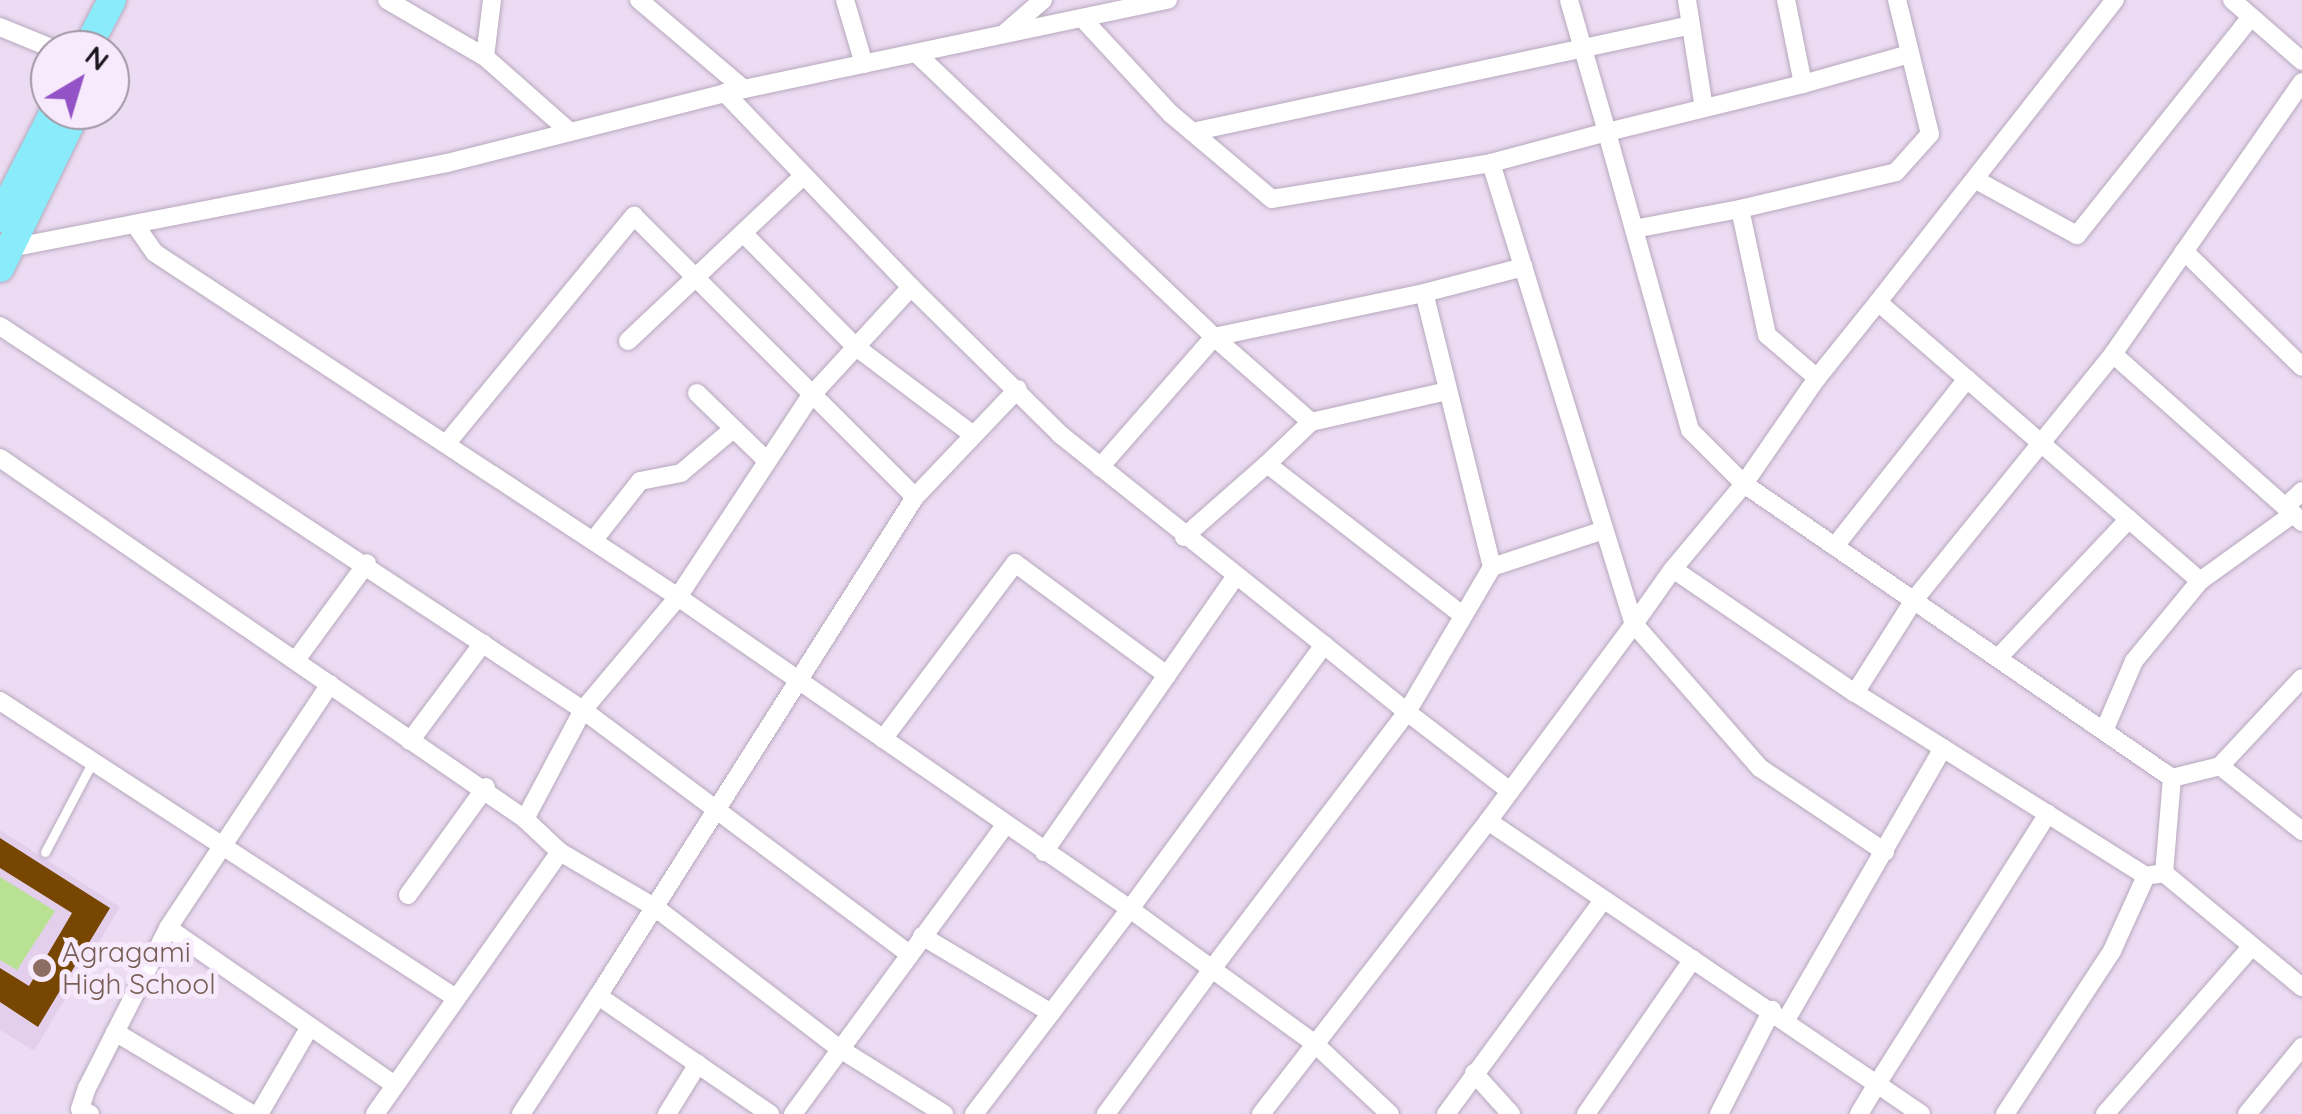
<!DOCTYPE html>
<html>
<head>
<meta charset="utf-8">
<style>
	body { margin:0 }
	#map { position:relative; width:2302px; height:1114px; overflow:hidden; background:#ecdcf3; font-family:Quicksand,sans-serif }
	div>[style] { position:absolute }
	.built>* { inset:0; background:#e3ceec }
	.green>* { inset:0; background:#b8e291 }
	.building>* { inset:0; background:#774600 }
	.roads { filter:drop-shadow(0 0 2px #b7a8bd) drop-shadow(0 0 2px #b7a8bd) }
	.lane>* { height:9px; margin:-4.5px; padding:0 4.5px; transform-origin:4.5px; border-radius:4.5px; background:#fff }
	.street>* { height:18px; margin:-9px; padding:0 9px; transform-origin:9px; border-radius:9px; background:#fff }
	.primary>* { height:28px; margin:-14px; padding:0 14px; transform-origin:14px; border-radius:14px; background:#8aecfb }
	.dots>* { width:28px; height:28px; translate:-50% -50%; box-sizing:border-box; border:5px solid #f7eafd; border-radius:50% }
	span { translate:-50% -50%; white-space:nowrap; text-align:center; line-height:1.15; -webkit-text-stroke:10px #f7eafd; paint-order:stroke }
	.education-label { font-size:28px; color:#785e54 }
	.left { translate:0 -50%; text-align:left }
	.north { position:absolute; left:30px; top:30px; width:100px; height:100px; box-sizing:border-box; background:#f7eafd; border:2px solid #a096a4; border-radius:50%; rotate:38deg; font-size:28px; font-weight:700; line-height:40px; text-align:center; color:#1d171f }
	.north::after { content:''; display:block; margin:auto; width:35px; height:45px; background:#9452c7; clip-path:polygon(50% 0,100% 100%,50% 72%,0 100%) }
</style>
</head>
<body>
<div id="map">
	<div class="built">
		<div style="clip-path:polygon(0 830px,120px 907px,34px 1051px,0 1030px)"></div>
	</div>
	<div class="green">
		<div style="clip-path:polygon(0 877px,55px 911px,17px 970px,0 960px)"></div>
	</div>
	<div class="building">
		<div style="clip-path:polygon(0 838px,110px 908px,38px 1027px,0 1002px,0 968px,29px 986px,72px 913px,0 868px)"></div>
	</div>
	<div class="roads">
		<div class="lane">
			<div style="left:45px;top:852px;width:103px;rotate:-62.2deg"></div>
		</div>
		<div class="street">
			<div style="left:387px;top:0;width:113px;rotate:30.2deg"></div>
			<div style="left:485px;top:57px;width:113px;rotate:41.4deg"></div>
			<div style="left:639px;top:0;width:138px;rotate:40.3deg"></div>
			<div style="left:845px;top:0;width:67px;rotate:73.5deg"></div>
			<div style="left:1687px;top:0;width:109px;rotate:81.1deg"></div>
			<div style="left:2232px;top:0;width:93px;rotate:41.1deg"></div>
			<div style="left:1082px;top:18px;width:131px;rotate:47.2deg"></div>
			<div style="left:1171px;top:114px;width:132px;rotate:40.1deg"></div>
			<div style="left:1272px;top:199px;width:222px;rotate:-9.3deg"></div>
			<div style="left:1491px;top:163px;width:483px;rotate:72.8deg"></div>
			<div style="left:1634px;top:624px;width:245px;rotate:126.5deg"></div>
			<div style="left:0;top:27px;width:61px;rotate:22.3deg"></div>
			<div style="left:1006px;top:32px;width:49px;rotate:-40.9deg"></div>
			<div style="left:917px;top:54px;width:410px;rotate:43.6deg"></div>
			<div style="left:1214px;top:337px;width:173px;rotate:131.2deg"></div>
			<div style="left:485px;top:57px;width:57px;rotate:-83deg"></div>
			<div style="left:1803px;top:84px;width:111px;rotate:-15.7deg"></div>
			<div style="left:1192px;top:132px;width:510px;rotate:-12.1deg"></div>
			<div style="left:1491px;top:163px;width:120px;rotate:-15deg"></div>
			<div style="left:1607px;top:132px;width:137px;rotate:-106.1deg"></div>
			<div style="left:1976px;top:180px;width:115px;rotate:28.6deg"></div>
			<div style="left:2077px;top:235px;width:279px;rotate:-51.4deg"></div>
			<div style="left:1740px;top:209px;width:160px;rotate:-13.3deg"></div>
			<div style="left:1896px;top:172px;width:51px;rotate:-48.2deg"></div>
			<div style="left:1930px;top:134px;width:138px;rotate:-103.8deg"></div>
			<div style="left:138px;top:229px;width:29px;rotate:55deg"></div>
			<div style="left:155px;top:253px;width:626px;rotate:33.33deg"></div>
			<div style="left:678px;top:597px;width:238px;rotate:-56.6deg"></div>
			<div style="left:809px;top:398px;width:151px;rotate:-47.4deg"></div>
			<div style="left:911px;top:287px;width:269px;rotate:-133.8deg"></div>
			<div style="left:1634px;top:229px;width:108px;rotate:-10.7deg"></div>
			<div style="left:1740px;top:209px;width:129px;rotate:77.9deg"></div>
			<div style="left:1767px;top:335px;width:66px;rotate:40.7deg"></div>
			<div style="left:1817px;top:378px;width:129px;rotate:124.6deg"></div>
			<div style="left:1744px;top:484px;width:519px;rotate:34.49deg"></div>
			<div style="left:2172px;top:778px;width:95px;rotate:94.8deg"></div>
			<div style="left:2164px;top:873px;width:18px;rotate:171deg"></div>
			<div style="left:2146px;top:876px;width:344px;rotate:-147.8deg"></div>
			<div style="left:745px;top:235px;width:158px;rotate:45.3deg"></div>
			<div style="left:856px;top:347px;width:146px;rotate:36.9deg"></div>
			<div style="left:5px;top:249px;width:450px;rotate:-11deg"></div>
			<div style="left:447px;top:163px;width:287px;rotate:-14.1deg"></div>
			<div style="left:725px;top:93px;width:453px;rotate:-11.9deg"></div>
			<div style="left:2184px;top:251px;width:165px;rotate:44.5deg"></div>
			<div style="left:1424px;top:293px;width:215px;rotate:168.2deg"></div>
			<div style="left:1214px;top:337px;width:129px;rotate:41.2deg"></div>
			<div style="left:1311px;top:422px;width:61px;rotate:136.3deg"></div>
			<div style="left:1267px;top:464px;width:245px;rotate:37.7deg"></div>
			<div style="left:1878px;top:302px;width:384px;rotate:-51.9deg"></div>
			<div style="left:0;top:326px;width:698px;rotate:33.37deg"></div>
			<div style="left:583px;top:710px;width:148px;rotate:-49.9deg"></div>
			<div style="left:678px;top:597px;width:549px;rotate:34.62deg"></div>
			<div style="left:1130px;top:909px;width:328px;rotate:-53.7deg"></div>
			<div style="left:1324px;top:645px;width:338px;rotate:-141.4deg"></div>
			<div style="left:1060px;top:434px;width:209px;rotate:-135.4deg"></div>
			<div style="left:628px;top:341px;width:236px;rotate:-43.3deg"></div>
			<div style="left:2113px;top:354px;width:253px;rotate:41.6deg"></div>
			<div style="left:1817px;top:378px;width:97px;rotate:-51.2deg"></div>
			<div style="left:1878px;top:302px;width:426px;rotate:40.9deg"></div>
			<div style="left:2200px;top:581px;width:115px;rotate:-35.8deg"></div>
			<div style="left:697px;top:393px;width:95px;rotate:44.1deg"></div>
			<div style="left:1311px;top:422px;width:140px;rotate:-12.8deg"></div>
			<div style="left:446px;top:444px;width:296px;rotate:-50.5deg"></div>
			<div style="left:634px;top:216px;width:397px;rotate:45deg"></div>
			<div style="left:915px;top:497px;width:149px;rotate:-46.4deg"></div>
			<div style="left:0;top:458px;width:637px;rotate:34.51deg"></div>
			<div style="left:525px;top:819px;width:123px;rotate:-62deg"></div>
			<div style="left:583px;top:710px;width:407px;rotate:36.8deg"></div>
			<div style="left:2285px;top:507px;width:23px;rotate:-43deg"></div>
			<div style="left:1184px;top:537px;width:111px;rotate:-41.3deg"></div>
			<div style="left:593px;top:541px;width:76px;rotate:-51.9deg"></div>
			<div style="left:640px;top:481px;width:42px;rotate:-11deg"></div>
			<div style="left:681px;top:473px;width:68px;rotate:-40.2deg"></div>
			<div style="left:1835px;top:546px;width:213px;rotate:-51.7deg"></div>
			<div style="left:1492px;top:567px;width:118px;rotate:-18.3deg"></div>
			<div style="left:1673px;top:569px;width:111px;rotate:-50.1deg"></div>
			<div style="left:1744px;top:484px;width:76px;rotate:-135deg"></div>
			<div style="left:1690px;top:430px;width:309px;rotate:-105.6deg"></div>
			<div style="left:1607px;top:132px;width:202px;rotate:-13.8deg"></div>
			<div style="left:1803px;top:84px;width:86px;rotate:-101.4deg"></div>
			<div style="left:1324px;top:645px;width:107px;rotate:38.9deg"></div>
			<div style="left:1407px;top:712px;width:323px;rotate:127.2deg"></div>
			<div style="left:1212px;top:969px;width:126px;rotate:36deg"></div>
			<div style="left:1314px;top:1043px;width:104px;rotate:43.1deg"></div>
			<div style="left:1998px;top:658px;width:191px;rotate:-46.7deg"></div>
			<div style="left:296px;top:660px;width:120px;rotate:-53.8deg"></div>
			<div style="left:0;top:701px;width:544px;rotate:33.08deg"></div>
			<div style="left:2104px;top:731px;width:76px;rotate:-66.8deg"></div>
			<div style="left:2134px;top:661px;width:104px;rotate:-50.5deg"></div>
			<div style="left:883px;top:739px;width:220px;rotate:-53.1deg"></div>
			<div style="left:1015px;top:563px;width:189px;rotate:36.4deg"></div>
			<div style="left:410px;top:741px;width:122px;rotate:-53.3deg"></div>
			<div style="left:2220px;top:766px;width:120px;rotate:-47deg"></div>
			<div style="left:2172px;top:778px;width:49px;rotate:-14deg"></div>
			<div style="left:2220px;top:766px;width:105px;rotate:38.4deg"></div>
			<div style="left:1510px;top:791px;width:130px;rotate:-142.5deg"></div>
			<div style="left:1407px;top:712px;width:168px;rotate:-59.6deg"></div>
			<div style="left:1492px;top:567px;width:282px;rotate:-103.9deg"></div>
			<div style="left:1424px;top:293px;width:103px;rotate:-14.6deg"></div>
			<div style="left:560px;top:852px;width:111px;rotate:30.3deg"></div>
			<div style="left:656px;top:908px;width:232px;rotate:37.5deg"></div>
			<div style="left:840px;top:1049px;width:123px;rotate:32deg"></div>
			<div style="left:1044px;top:852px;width:335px;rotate:-55.2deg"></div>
			<div style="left:1885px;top:852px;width:151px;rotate:-146.1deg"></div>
			<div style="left:1760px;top:768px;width:191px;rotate:-131.2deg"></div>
			<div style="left:1634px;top:624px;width:67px;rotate:-54.7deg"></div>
			<div style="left:1673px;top:569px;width:220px;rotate:34.3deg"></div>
			<div style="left:1855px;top:693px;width:110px;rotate:-57.6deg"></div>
			<div style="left:1914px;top:600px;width:316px;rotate:-51deg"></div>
			<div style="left:2113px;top:354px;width:331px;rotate:-55.2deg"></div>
			<div style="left:2164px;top:873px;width:179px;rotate:39.6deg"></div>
			<div style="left:408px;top:895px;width:133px;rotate:-54.2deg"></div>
			<div style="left:168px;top:928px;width:276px;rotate:34.7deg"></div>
			<div style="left:922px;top:936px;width:150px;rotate:30.8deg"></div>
			<div style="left:1051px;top:1013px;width:131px;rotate:-52.8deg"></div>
			<div style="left:1130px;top:909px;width:102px;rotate:36.2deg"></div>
			<div style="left:1212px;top:969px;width:180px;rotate:126.2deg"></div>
			<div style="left:1786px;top:1020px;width:314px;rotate:-60deg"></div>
			<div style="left:115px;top:1032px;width:160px;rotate:30.9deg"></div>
			<div style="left:1474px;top:1073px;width:55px;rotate:47.9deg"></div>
			<div style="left:90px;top:1114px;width:11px;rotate:-153deg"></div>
			<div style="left:80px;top:1109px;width:22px;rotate:-72deg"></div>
			<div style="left:87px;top:1088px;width:179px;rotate:-63.1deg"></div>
			<div style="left:168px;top:928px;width:293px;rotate:-56.4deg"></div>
			<div style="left:259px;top:1114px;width:99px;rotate:-59.8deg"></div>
			<div style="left:375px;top:1114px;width:321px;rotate:-54.8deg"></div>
			<div style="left:560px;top:852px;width:48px;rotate:-136.7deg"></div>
			<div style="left:521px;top:1114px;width:141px;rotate:-56.9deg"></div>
			<div style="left:667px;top:1114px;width:59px;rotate:-58.2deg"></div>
			<div style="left:770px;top:1114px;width:209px;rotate:-145.5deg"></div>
			<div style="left:598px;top:996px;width:591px;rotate:-57.57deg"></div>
			<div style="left:793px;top:1114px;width:360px;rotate:-53.7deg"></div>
			<div style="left:974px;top:1114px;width:127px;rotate:-52.7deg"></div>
			<div style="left:1261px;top:1114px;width:371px;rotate:-52.2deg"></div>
			<div style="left:1488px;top:821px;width:470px;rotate:34.1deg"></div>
			<div style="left:1877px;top:1084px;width:35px;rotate:121deg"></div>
			<div style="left:1446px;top:1114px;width:263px;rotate:-53.7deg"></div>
			<div style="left:1586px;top:1114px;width:188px;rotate:-55.4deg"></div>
			<div style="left:1719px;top:1114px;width:117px;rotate:-63deg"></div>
			<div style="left:1921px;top:1114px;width:53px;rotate:-145.7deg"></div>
			<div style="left:1877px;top:1084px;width:320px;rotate:-57.7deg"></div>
			<div style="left:2005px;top:1114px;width:195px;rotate:-56.7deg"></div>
			<div style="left:2112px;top:951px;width:82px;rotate:-65.6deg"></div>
			<div style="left:2105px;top:1114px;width:223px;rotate:-48.8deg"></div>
			<div style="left:2247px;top:1114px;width:87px;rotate:-50.6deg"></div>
		</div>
		<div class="primary">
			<div style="left:86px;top:50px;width:56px;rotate:-62.5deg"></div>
			<div style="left:0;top:218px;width:121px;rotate:-63deg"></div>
			<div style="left:0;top:268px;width:176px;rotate:-64deg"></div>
		</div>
	</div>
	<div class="dots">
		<div style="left:42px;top:968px;background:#8d6e63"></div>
	</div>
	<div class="education-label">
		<span class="left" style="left:62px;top:968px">Agragami<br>High School</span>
	</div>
	<div class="north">N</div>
</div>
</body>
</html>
